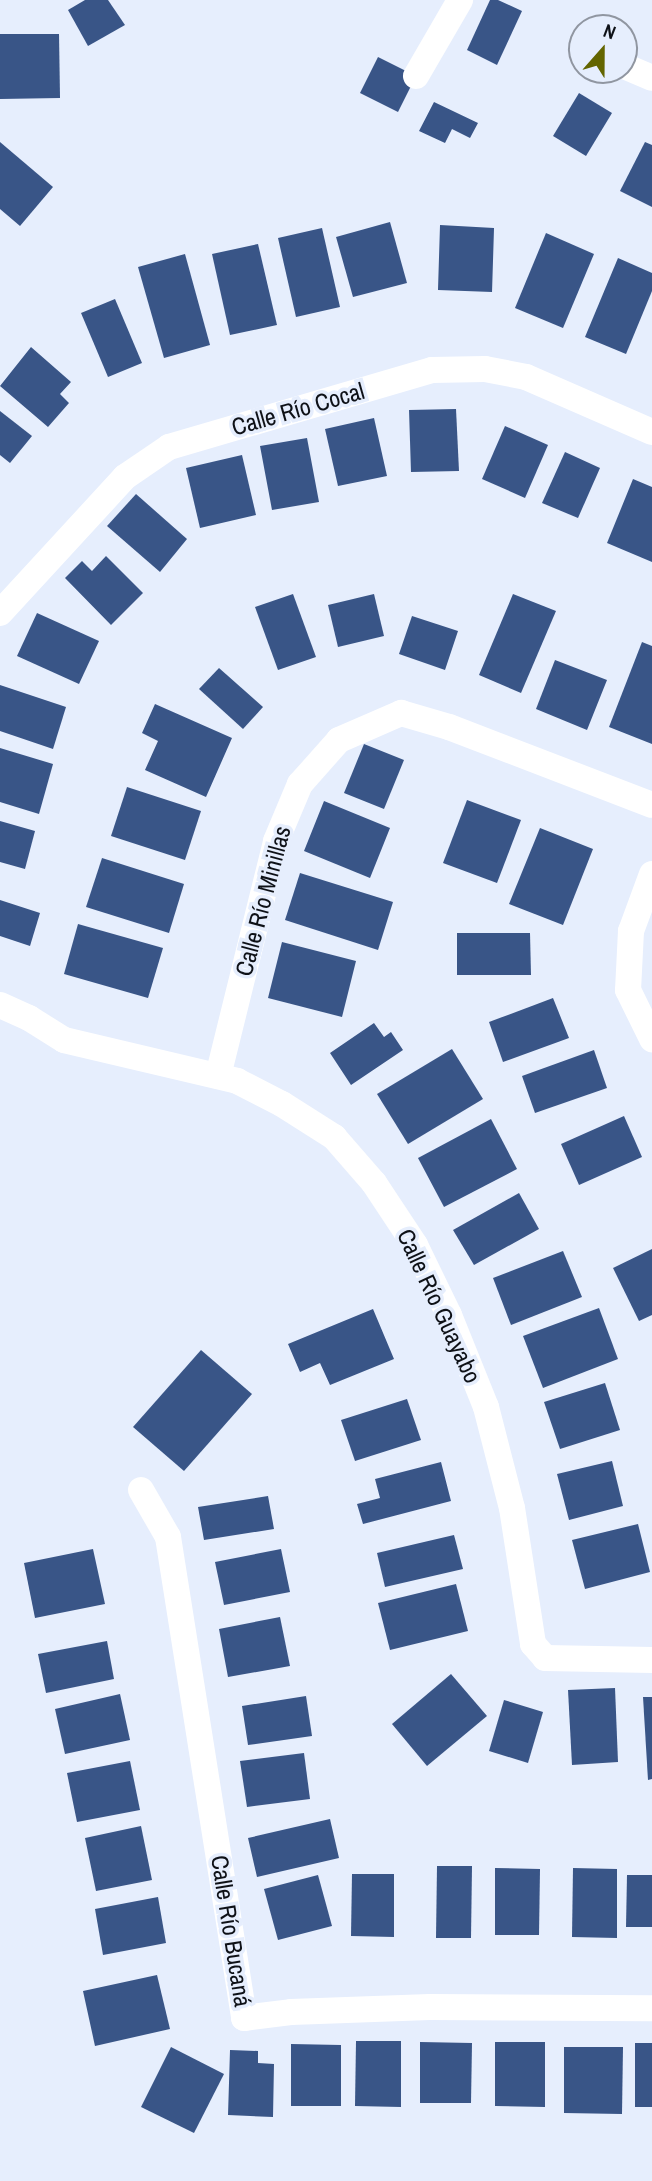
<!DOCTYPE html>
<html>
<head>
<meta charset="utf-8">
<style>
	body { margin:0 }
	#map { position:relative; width:652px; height:2181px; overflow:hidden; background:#e6eefd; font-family:"Archivo Narrow",sans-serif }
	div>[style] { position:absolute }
	.building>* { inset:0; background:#395587 }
	.street>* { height:26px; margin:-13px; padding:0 13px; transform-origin:13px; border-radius:13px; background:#fff }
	span { translate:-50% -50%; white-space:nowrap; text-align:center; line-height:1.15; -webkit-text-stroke:7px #e6eefd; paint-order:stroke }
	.street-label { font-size:24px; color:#0e1117 }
	.north { position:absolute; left:568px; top:14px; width:70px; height:70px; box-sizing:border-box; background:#e6eefd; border:2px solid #9096a1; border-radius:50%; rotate:21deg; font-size:19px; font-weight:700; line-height:28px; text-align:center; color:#0e1117 }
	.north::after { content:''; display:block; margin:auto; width:24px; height:32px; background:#636500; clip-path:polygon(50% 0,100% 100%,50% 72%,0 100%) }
</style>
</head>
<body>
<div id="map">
	<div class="building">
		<div style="clip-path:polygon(85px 0,108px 0,125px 25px,88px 46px,68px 10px)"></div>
		<div style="clip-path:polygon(490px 0,498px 0,522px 11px,497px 65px,467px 50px)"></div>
		<div style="clip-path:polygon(0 34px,59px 34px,60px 98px,0 99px)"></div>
		<div style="clip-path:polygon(378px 57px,416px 76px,398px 112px,360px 93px)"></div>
		<div style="clip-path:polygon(579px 93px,612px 113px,586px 156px,553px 136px)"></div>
		<div style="clip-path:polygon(434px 102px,478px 123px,470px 138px,452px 129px,445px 143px,419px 131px)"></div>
		<div style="clip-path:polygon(0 142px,53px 187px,20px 226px,0 209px)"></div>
		<div style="clip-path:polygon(645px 142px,652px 145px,652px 207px,620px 191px)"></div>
		<div style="clip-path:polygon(390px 222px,407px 283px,353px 297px,336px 237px)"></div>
		<div style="clip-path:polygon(440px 225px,494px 228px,492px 292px,438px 290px)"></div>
		<div style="clip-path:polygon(322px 228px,340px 307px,296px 317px,278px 238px)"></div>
		<div style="clip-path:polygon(546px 233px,594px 254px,563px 328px,515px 308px)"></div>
		<div style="clip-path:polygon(258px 244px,277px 325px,230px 335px,212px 254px)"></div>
		<div style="clip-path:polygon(185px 254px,210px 345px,164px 358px,138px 267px)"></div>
		<div style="clip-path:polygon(618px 258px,652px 273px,652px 291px,626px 354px,585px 337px)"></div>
		<div style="clip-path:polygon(115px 299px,142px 363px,108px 377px,81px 313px)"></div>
		<div style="clip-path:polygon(31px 347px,71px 382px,60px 394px,69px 403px,48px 427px,0 386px)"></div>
		<div style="clip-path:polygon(456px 409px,459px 471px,411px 472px,409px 410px)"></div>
		<div style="clip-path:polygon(0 411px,32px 436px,10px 463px,0 455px)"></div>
		<div style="clip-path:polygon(374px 418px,387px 476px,338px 486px,325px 429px)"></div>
		<div style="clip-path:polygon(505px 426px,548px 445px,525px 498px,482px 479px)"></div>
		<div style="clip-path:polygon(307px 438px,319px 502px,272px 510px,260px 446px)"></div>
		<div style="clip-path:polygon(565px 452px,600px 468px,578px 518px,542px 503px)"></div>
		<div style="clip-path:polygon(242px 455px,256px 515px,200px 528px,186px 468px)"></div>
		<div style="clip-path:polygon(633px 479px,652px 487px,652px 562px,607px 543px)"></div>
		<div style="clip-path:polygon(136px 494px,187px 539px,160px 572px,107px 526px)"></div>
		<div style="clip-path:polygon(106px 556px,143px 593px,111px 625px,65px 578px,82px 561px,92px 571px)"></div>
		<div style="clip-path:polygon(293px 594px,316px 657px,278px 670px,255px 607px)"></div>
		<div style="clip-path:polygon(374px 594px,384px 636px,338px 647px,328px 605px)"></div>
		<div style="clip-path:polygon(513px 594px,556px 611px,521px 693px,479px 675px)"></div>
		<div style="clip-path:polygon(37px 613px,99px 641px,79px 684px,17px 656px)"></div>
		<div style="clip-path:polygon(412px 616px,458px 631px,445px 670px,399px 654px)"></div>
		<div style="clip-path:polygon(642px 642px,652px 646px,652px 744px,609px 727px)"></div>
		<div style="clip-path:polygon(555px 660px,607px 680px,587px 730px,536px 709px)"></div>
		<div style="clip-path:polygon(219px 668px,263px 707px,243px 729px,199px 689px)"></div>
		<div style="clip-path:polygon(0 685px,66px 707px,53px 749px,0 731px)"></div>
		<div style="clip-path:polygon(155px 704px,232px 738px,206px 797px,145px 770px,158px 741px,142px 733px)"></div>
		<div style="clip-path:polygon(364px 744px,404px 760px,384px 809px,344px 793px)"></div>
		<div style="clip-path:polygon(0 748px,53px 764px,39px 814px,0 802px)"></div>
		<div style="clip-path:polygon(127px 787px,201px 811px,185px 860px,111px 836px)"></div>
		<div style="clip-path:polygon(467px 800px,521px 820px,497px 883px,443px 863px)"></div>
		<div style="clip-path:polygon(324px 801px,390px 828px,370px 878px,304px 851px)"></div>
		<div style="clip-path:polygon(0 821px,35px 831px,25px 869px,0 862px)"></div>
		<div style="clip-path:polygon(540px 828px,593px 849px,563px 925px,509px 904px)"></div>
		<div style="clip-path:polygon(102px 858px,184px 884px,169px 933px,86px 907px)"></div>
		<div style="clip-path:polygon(300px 873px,393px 902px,378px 950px,285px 920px)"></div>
		<div style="clip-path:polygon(0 900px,40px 913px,30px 946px,0 936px)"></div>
		<div style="clip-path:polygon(78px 924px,163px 948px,148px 998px,64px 974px)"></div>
		<div style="clip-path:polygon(457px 933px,530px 933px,531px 975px,457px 975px)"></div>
		<div style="clip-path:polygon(282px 942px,356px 961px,342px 1017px,268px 998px)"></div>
		<div style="clip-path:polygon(553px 998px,569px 1038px,503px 1062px,489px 1022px)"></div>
		<div style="clip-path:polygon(374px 1023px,384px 1037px,391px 1032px,403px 1050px,351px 1085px,330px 1053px)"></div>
		<div style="clip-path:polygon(452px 1049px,483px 1099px,408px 1144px,377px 1094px)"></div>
		<div style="clip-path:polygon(594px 1050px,607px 1088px,535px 1113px,522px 1076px)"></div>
		<div style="clip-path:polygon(624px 1116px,642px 1157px,579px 1185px,561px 1144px)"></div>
		<div style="clip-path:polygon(491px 1119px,517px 1169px,444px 1207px,418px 1158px)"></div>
		<div style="clip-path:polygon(519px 1193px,539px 1229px,474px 1265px,453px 1230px)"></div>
		<div style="clip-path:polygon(652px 1249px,652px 1315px,639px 1321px,613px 1268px)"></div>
		<div style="clip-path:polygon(563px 1251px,582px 1297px,511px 1325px,493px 1278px)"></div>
		<div style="clip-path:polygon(599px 1308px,618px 1359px,543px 1388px,523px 1336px)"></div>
		<div style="clip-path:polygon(373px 1309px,394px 1359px,330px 1385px,320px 1363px,300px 1372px,288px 1344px)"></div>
		<div style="clip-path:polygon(201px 1350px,252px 1394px,184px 1471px,133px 1427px)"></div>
		<div style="clip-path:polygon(605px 1383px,620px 1430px,560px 1449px,544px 1402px)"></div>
		<div style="clip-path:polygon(407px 1399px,421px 1440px,355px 1461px,341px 1420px)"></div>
		<div style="clip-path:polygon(612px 1461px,623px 1506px,569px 1520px,557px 1474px)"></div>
		<div style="clip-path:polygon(441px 1462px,451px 1501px,363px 1524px,357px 1504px,380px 1498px,375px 1479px)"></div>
		<div style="clip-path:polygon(268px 1496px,274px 1529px,204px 1540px,198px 1507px)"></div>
		<div style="clip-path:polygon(638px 1524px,650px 1572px,585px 1589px,572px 1540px)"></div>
		<div style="clip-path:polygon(454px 1535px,463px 1569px,385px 1587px,377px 1553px)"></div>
		<div style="clip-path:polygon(93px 1549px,105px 1604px,35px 1618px,24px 1563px)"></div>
		<div style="clip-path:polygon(281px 1549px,290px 1592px,224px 1605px,215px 1562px)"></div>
		<div style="clip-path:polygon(456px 1584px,468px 1631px,390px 1650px,378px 1603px)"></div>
		<div style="clip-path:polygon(280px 1617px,290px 1666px,228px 1677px,219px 1629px)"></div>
		<div style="clip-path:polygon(107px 1641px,114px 1679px,46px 1693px,38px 1654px)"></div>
		<div style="clip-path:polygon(451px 1674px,487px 1716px,427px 1766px,392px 1724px)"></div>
		<div style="clip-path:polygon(615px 1688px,618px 1762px,572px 1765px,568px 1690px)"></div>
		<div style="clip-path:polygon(120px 1694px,130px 1740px,65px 1754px,55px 1709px)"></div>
		<div style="clip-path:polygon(306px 1696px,312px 1736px,248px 1745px,242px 1706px)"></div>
		<div style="clip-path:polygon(643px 1697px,652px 1697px,652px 1779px,648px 1780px)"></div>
		<div style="clip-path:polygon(504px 1700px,543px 1712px,528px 1763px,489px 1751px)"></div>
		<div style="clip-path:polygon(304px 1753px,310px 1799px,247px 1807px,240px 1761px)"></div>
		<div style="clip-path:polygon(130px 1761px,140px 1810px,77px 1822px,67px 1773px)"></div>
		<div style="clip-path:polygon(330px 1819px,339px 1858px,257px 1877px,248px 1838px)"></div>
		<div style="clip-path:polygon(141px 1826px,152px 1880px,96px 1891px,85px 1838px)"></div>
		<div style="clip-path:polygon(437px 1866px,472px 1866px,471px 1938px,436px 1938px)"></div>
		<div style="clip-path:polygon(495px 1868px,540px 1869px,539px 1935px,495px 1935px)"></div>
		<div style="clip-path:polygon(573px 1868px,617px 1869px,617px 1938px,572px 1937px)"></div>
		<div style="clip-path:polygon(352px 1874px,394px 1874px,394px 1937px,351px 1936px)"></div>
		<div style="clip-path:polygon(318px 1875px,332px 1926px,278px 1940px,264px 1889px)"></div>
		<div style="clip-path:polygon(627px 1875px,652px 1875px,652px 1927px,626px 1927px)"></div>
		<div style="clip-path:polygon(158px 1897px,166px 1943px,103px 1955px,95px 1909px)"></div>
		<div style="clip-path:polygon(157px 1975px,170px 2029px,95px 2046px,83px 1991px)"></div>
		<div style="clip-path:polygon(356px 2041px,401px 2041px,401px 2107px,355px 2106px)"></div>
		<div style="clip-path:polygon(420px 2042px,472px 2043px,471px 2103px,420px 2103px)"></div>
		<div style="clip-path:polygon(495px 2042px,545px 2042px,545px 2107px,495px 2106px)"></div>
		<div style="clip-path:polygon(635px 2043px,652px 2043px,652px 2107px,635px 2107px)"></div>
		<div style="clip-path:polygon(291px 2044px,341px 2045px,341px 2106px,291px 2106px)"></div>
		<div style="clip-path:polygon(171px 2047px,224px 2074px,194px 2133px,141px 2107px)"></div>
		<div style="clip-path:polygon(564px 2047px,623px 2047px,622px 2114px,564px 2113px)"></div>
		<div style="clip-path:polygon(230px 2050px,258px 2051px,258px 2063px,274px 2064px,273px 2117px,228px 2115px)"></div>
	</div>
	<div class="street">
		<div style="left:624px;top:66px;width:30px;rotate:23deg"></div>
		<div style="left:416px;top:76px;width:88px;rotate:-59.9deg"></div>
		<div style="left:0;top:613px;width:185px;rotate:-47.4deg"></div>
		<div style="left:125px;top:477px;width:53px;rotate:-34.3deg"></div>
		<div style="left:169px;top:447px;width:274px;rotate:-16.3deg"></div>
		<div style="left:432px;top:370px;width:53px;rotate:-1.1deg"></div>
		<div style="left:485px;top:369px;width:42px;rotate:11deg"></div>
		<div style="left:526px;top:377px;width:137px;rotate:23.6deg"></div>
		<div style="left:652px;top:874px;width:61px;rotate:110.2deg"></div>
		<div style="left:631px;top:931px;width:59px;rotate:92.9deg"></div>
		<div style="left:628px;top:990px;width:55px;rotate:63.9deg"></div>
		<div style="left:0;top:1005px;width:32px;rotate:24deg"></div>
		<div style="left:29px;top:1018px;width:41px;rotate:32.2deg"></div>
		<div style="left:64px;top:1040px;width:178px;rotate:13.3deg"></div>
		<div style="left:237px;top:1081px;width:51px;rotate:27.1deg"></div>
		<div style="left:282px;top:1104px;width:62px;rotate:32.4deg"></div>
		<div style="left:334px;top:1137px;width:61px;rotate:49deg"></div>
		<div style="left:374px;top:1183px;width:74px;rotate:56.5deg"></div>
		<div style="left:415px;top:1245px;width:78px;rotate:64.1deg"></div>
		<div style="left:449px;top:1315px;width:99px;rotate:68.1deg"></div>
		<div style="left:486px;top:1407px;width:104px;rotate:75.6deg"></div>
		<div style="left:512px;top:1508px;width:138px;rotate:81.2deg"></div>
		<div style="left:533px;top:1644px;width:18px;rotate:49deg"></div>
		<div style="left:545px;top:1658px;width:107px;rotate:1.1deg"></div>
		<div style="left:218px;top:1076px;width:242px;rotate:-76.1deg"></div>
		<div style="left:276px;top:841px;width:62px;rotate:-67.2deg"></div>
		<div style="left:300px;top:784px;width:59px;rotate:-48.4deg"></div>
		<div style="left:339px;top:740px;width:68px;rotate:-23.5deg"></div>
		<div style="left:401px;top:713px;width:50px;rotate:16.3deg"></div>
		<div style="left:449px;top:727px;width:217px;rotate:21deg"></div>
		<div style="left:141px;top:1490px;width:54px;rotate:60.1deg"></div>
		<div style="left:168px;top:1537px;width:487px;rotate:81deg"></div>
		<div style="left:244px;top:2018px;width:47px;rotate:-7.3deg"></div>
		<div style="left:291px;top:2012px;width:139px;rotate:-2.1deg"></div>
		<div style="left:430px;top:2007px;width:222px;rotate:0.3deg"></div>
	</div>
	<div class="street-label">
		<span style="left:298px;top:409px;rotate:-16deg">Calle Río Cocal</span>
		<span style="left:263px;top:901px;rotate:-75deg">Calle Río Minillas</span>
		<span style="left:439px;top:1306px;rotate:65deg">Calle Río Guayabo</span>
		<span style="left:231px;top:1931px;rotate:81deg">Calle Río Bucaná</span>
	</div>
	<div class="north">N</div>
</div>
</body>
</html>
